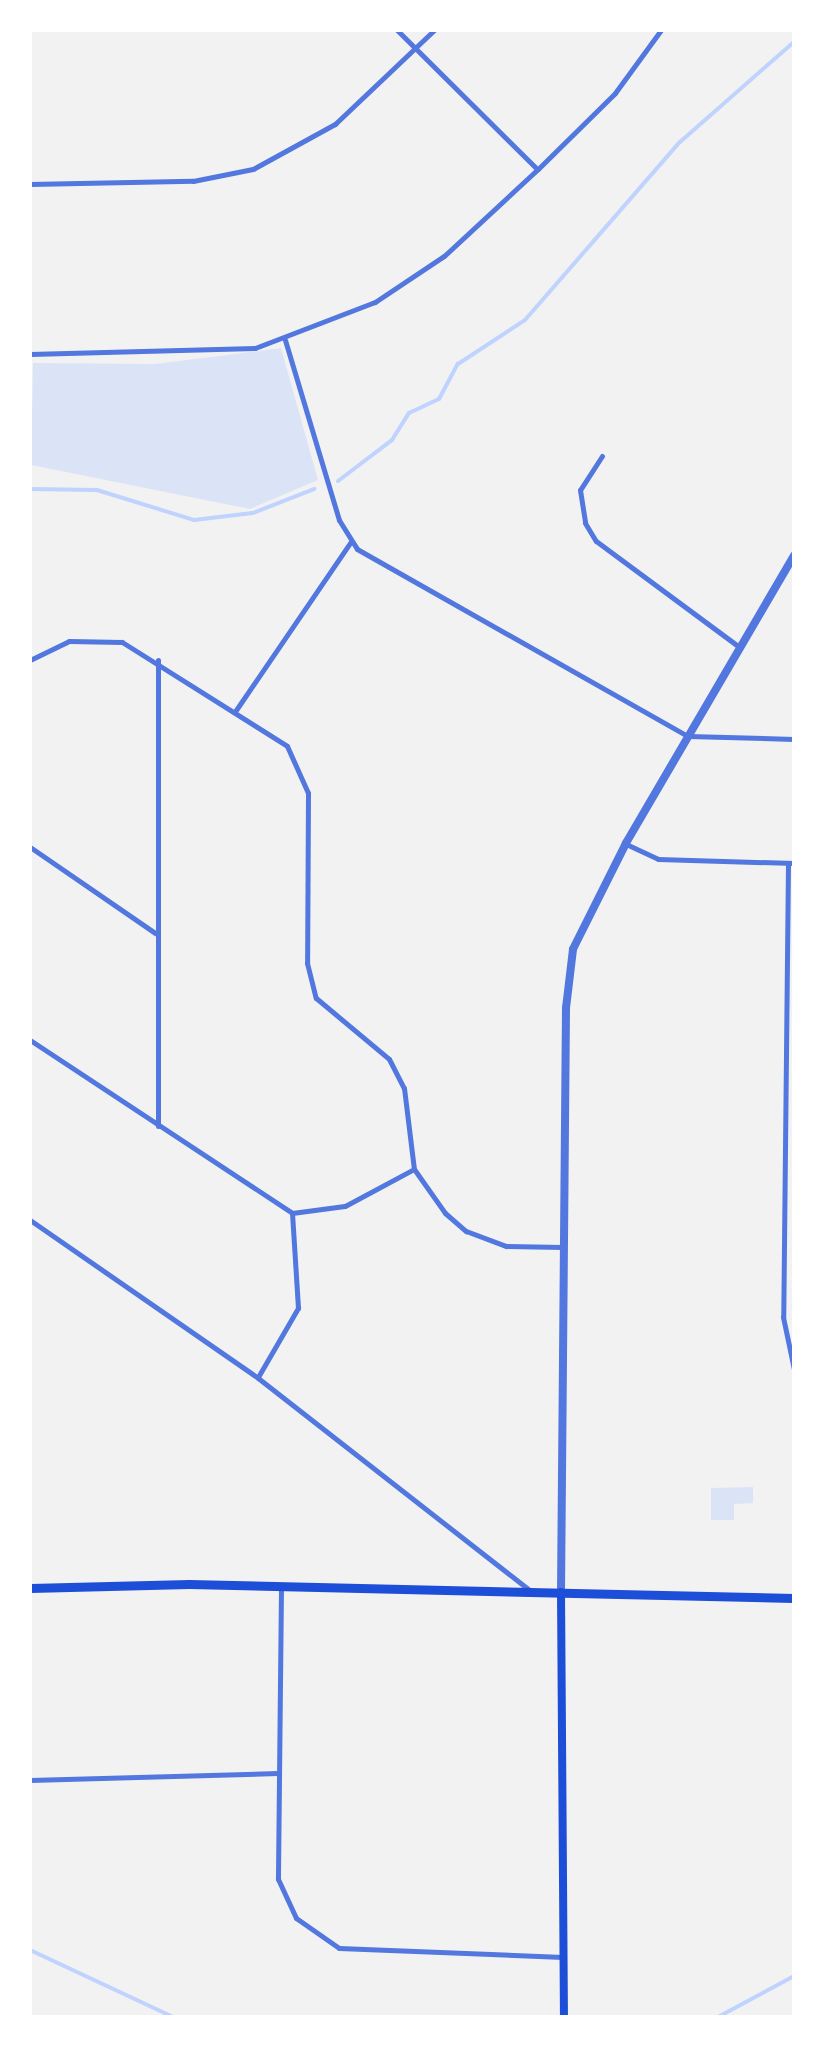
<!DOCTYPE html>
<html>
<head>
<meta charset="utf-8">
<style>
	body { margin:0 }
	#map { position:relative; width:824px; height:2047px; overflow:hidden; background:#f2f2f2; font-family:Roboto,sans-serif }
	div>[style] { position:absolute }
	.green>* { inset:0; background:#dbe4f7 }
	.stream>* { height:4px; margin:-2px; padding:0 2px; transform-origin:2px; border-radius:2px; background:#bfd3fe }
	.minor>* { height:5px; margin:-2.5px; padding:0 2.5px; transform-origin:2.5px; border-radius:2.5px; background:#5277de }
	.tertiary>* { height:8px; margin:-4px; padding:0 4px; transform-origin:4px; border-radius:4px; background:#5277de }
	.secondary>* { height:8px; margin:-4px; padding:0 4px; transform-origin:4px; border-radius:4px; background:#1d4ed8 }
	.primary>* { height:9px; margin:-4.5px; padding:0 4.5px; transform-origin:4.5px; border-radius:4.5px; background:#1d4ed8 }
	span { translate:-50% -50%; white-space:nowrap; text-align:center; line-height:1.15; -webkit-text-stroke:8px #fff; paint-order:stroke }
	.frame { position:absolute; inset:0; border:32px solid #fff; pointer-events:none }
</style>
</head>
<body>
<div id="map">
	<div class="green">
		<div style="clip-path:polygon(281px 348px,318px 480px,250px 509px,31px 465px,33px 363px,155px 364px)"></div>
		<div style="clip-path:polygon(753px 1487px,753px 1503px,734px 1504px,734px 1520px,711px 1520px,711px 1488px)"></div>
	</div>
	<div class="stream">
		<div style="left:338px;top:481px;width:68px;rotate:-37.2deg"></div>
		<div style="left:392px;top:440px;width:32px;rotate:-58deg"></div>
		<div style="left:409px;top:413px;width:33px;rotate:-25deg"></div>
		<div style="left:439px;top:399px;width:40px;rotate:-62deg"></div>
		<div style="left:458px;top:364px;width:80px;rotate:-33.3deg"></div>
		<div style="left:525px;top:320px;width:236px;rotate:-49deg"></div>
		<div style="left:680px;top:142px;width:152px;rotate:-41.3deg"></div>
		<div style="left:30px;top:489px;width:67px;rotate:0.9deg"></div>
		<div style="left:97px;top:490px;width:102px;rotate:17.2deg"></div>
		<div style="left:194px;top:520px;width:59px;rotate:-6.8deg"></div>
		<div style="left:253px;top:513px;width:66px;rotate:-21.5deg"></div>
		<div style="left:30px;top:1950px;width:158px;rotate:25.1deg"></div>
		<div style="left:718px;top:2017px;width:86px;rotate:-28.3deg"></div>
	</div>
	<div class="minor">
		<div style="left:397px;top:30px;width:197px;rotate:44.8deg"></div>
		<div style="left:30px;top:184px;width:163px;rotate:-1.1deg"></div>
		<div style="left:193px;top:181px;width:61px;rotate:-11.3deg"></div>
		<div style="left:253px;top:169px;width:94px;rotate:-28.8deg"></div>
		<div style="left:335px;top:124px;width:137px;rotate:-43.5deg"></div>
		<div style="left:285px;top:340px;width:188px;rotate:73.3deg"></div>
		<div style="left:339px;top:520px;width:34px;rotate:58deg"></div>
		<div style="left:357px;top:549px;width:380px;rotate:29.5deg"></div>
		<div style="left:688px;top:736px;width:106px;rotate:1.6deg"></div>
		<div style="left:30px;top:354px;width:225px;rotate:-1.5deg"></div>
		<div style="left:255px;top:348px;width:129px;rotate:-21deg"></div>
		<div style="left:375px;top:302px;width:83px;rotate:-33.7deg"></div>
		<div style="left:444px;top:256px;width:128px;rotate:-42.8deg"></div>
		<div style="left:538px;top:169px;width:108px;rotate:-44.6deg"></div>
		<div style="left:615px;top:93px;width:78px;rotate:-53.9deg"></div>
		<div style="left:602px;top:456px;width:40px;rotate:122.9deg"></div>
		<div style="left:580px;top:490px;width:33px;rotate:81deg"></div>
		<div style="left:585px;top:523px;width:21px;rotate:59deg"></div>
		<div style="left:596px;top:541px;width:178px;rotate:36.5deg"></div>
		<div style="left:30px;top:660px;width:43px;rotate:-26deg"></div>
		<div style="left:69px;top:641px;width:53px;rotate:1.1deg"></div>
		<div style="left:122px;top:642px;width:195px;rotate:32.2deg"></div>
		<div style="left:287px;top:746px;width:51px;rotate:65.9deg"></div>
		<div style="left:308px;top:793px;width:170px;rotate:90.3deg"></div>
		<div style="left:307px;top:963px;width:36px;rotate:76deg"></div>
		<div style="left:316px;top:998px;width:95px;rotate:39.9deg"></div>
		<div style="left:389px;top:1059px;width:33px;rotate:63deg"></div>
		<div style="left:404px;top:1088px;width:82px;rotate:83deg"></div>
		<div style="left:414px;top:1169px;width:54px;rotate:54.8deg"></div>
		<div style="left:445px;top:1213px;width:28px;rotate:41deg"></div>
		<div style="left:466px;top:1231px;width:43px;rotate:20.6deg"></div>
		<div style="left:506px;top:1246px;width:56px;rotate:1deg"></div>
		<div style="left:236px;top:710px;width:202px;rotate:-55.7deg"></div>
		<div style="left:626px;top:844px;width:35px;rotate:25deg"></div>
		<div style="left:658px;top:859px;width:136px;rotate:1.7deg"></div>
		<div style="left:30px;top:847px;width:152px;rotate:34.5deg"></div>
		<div style="left:788px;top:863px;width:454px;rotate:90.6deg"></div>
		<div style="left:783px;top:1317px;width:53px;rotate:78.1deg"></div>
		<div style="left:30px;top:1040px;width:314px;rotate:33.4deg"></div>
		<div style="left:292px;top:1213px;width:53px;rotate:-7.5deg"></div>
		<div style="left:345px;top:1206px;width:78px;rotate:-28.2deg"></div>
		<div style="left:158px;top:1126px;width:466px;rotate:-90deg"></div>
		<div style="left:30px;top:1220px;width:277px;rotate:34.7deg"></div>
		<div style="left:258px;top:1378px;width:344px;rotate:38deg"></div>
		<div style="left:258px;top:1377px;width:80px;rotate:-59.9deg"></div>
		<div style="left:298px;top:1308px;width:95px;rotate:-93.6deg"></div>
		<div style="left:281px;top:1588px;width:291px;rotate:90.6deg"></div>
		<div style="left:278px;top:1879px;width:43px;rotate:65.2deg"></div>
		<div style="left:296px;top:1918px;width:52px;rotate:34.9deg"></div>
		<div style="left:339px;top:1948px;width:224px;rotate:2.3deg"></div>
		<div style="left:30px;top:1780px;width:248px;rotate:-1.6deg"></div>
	</div>
	<div class="tertiary">
		<div style="left:561px;top:1592px;width:584px;rotate:-89.51deg"></div>
		<div style="left:566px;top:1008px;width:59px;rotate:-83.2deg"></div>
		<div style="left:573px;top:949px;width:119px;rotate:-63.4deg"></div>
		<div style="left:626px;top:843px;width:333px;rotate:-59.7deg"></div>
	</div>
	<div class="secondary">
		<div style="left:561px;top:1592px;width:425px;rotate:89.6deg"></div>
	</div>
	<div class="primary">
		<div style="left:30px;top:1588px;width:159px;rotate:-1.4deg"></div>
		<div style="left:189px;top:1584px;width:605px;rotate:1.33deg"></div>
	</div>
	<div class="frame"></div>
</div>
</body>
</html>
